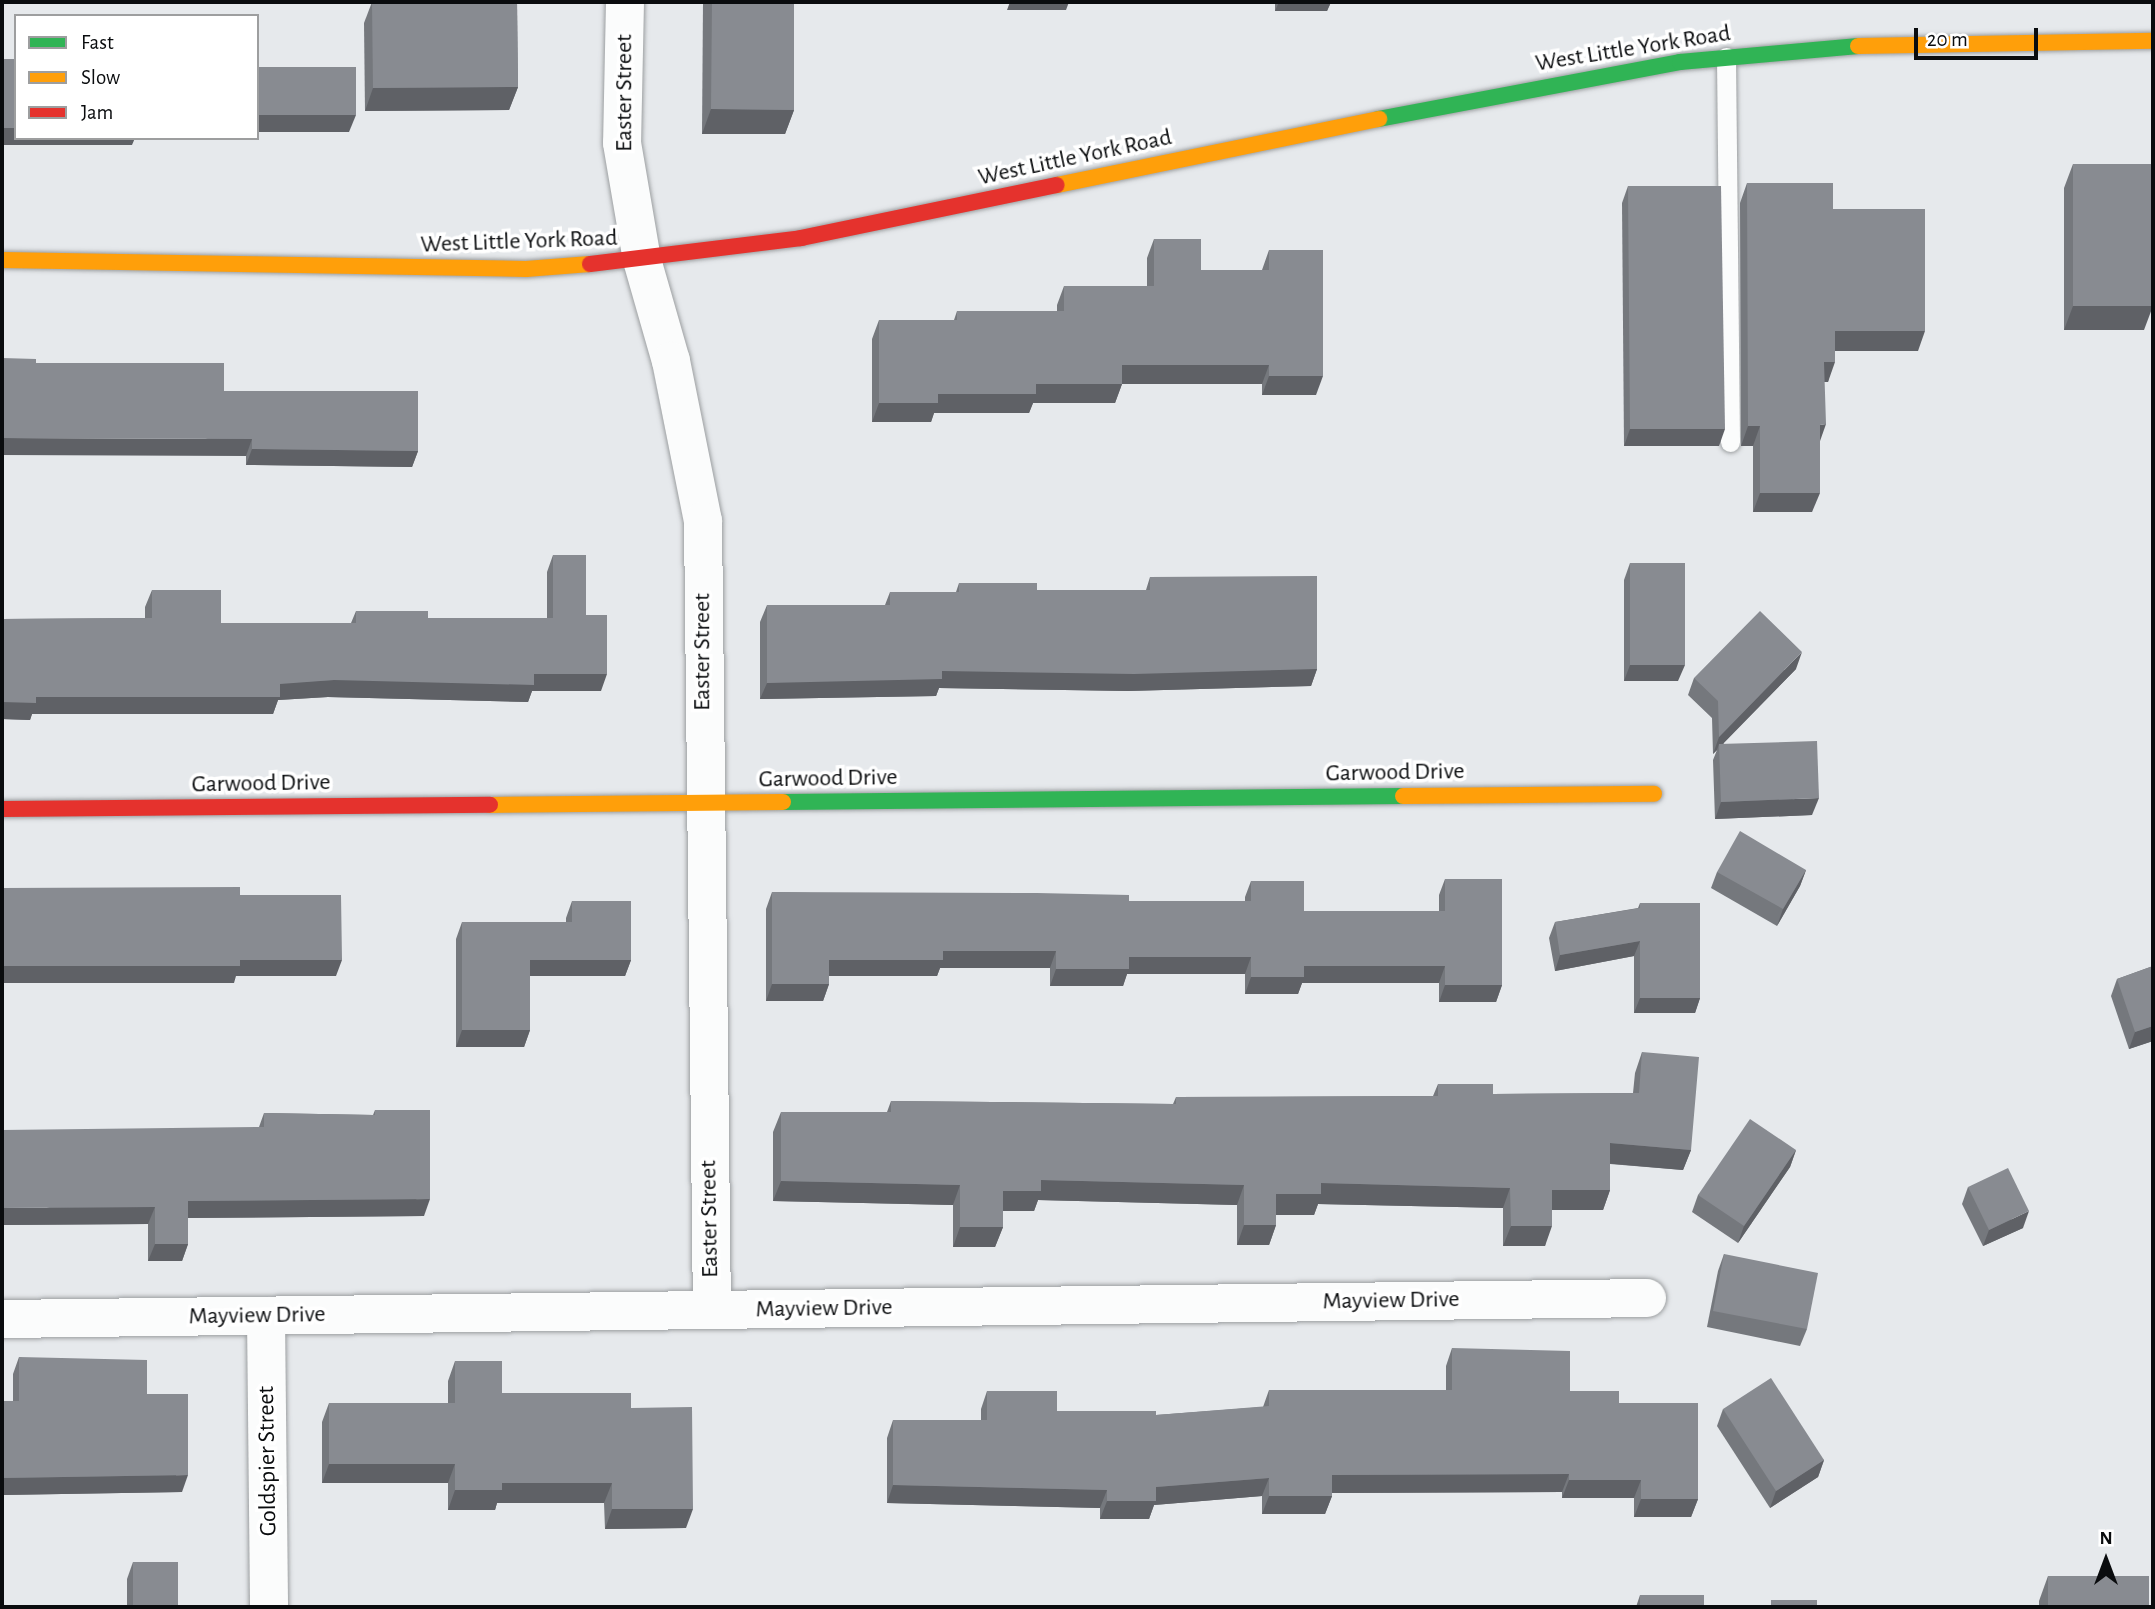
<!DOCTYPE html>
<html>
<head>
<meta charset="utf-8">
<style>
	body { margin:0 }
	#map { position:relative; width:2155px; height:1609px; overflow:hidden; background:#e6e9ec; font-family:"Alegreya Sans",sans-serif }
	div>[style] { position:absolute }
	.roads { filter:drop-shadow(0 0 2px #9c9fa1) drop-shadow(0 0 2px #9c9fa1) }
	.lane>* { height:19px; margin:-9.5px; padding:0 9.5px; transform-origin:9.5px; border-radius:9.5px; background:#fbfcfc }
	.street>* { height:38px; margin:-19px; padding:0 19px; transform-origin:19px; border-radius:19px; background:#fbfcfc }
	.fast>* { height:16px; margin:-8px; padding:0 8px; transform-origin:8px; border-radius:8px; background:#30b455 }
	.slow>* { height:16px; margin:-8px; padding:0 8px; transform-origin:8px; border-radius:8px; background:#ff9f0a }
	.jam>* { height:16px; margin:-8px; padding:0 8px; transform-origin:8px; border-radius:8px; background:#e5322d }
	.wall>* { inset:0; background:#75787d }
	.shaded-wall>* { inset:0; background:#5f6166 }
	.building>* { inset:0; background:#888b91 }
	span { translate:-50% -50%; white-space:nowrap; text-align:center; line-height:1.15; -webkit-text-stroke:7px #fff; paint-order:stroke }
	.street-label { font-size:24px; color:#0a0c0e }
	.frame { position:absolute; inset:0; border:4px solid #0a0c0e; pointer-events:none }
	.legend { position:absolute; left:14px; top:14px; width:245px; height:126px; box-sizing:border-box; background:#fff; border:2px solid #9d9e9f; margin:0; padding:9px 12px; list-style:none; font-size:21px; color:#0a0c0e }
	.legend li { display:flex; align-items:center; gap:14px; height:35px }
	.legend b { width:35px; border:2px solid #9d9e9f }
	.north { position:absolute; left:2071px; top:1525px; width:70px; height:70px; -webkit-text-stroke:5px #fff; paint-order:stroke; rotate:0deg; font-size:19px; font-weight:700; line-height:28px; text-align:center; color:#0a0c0e }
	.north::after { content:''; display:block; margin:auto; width:24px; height:32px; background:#0a0c0e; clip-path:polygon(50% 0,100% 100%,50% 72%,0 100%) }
	.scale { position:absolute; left:1914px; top:28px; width:124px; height:32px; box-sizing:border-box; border:4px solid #0a0c0e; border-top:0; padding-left:9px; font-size:21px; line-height:24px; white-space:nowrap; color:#0a0c0e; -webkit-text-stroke:5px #fff; paint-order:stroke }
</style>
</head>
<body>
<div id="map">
	<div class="roads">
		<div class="lane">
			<div style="left:1726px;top:57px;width:385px;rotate:89.4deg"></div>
		</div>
		<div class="street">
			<div style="left:625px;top:2px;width:141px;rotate:91.2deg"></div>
			<div style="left:622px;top:143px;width:119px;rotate:80.3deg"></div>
			<div style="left:642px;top:260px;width:105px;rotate:74deg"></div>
			<div style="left:671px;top:361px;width:163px;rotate:78.7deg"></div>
			<div style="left:703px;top:521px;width:789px;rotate:89.35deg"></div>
			<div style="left:266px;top:1316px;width:291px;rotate:89.4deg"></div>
			<div style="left:2px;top:1319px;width:1645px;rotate:-0.73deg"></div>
		</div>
		<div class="fast">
			<div style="left:1379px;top:119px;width:306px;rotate:-10.7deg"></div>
			<div style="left:1680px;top:62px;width:179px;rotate:-5.1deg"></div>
			<div style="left:783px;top:802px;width:620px;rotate:-0.55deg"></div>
		</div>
		<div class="slow">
			<div style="left:1858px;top:46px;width:295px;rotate:-1deg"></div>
			<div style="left:1057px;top:185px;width:329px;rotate:-11.6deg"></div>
			<div style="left:2px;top:260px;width:524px;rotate:0.98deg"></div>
			<div style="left:526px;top:269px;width:64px;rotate:-4.5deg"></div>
			<div style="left:1403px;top:796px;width:251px;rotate:-0.5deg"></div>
			<div style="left:490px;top:805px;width:293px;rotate:-0.6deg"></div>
		</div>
		<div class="jam">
			<div style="left:590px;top:264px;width:213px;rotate:-7deg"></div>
			<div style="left:801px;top:238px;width:261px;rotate:-11.7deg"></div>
			<div style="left:2px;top:809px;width:488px;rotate:-0.5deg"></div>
		</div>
	</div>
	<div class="wall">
		<div style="clip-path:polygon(372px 2px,517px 2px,518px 87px,509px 110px,365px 111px,364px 23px)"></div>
		<div style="clip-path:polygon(703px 2px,794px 2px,794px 110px,785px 134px,702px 134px)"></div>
		<div style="clip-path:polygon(1275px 2px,1331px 2px,1327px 11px,1275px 11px)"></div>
		<div style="clip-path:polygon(2073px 164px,2144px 330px,2064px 330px,2064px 188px)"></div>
		<div style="clip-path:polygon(1747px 183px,1833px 209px,1918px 351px,1835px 351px,1828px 382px,1824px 382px,1812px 512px,1753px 512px,1753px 446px,1741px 446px,1740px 203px)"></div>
		<div style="clip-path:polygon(1628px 186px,1719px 446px,1624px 446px,1622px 203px)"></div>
		<div style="clip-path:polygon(1154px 239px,1201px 270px,1262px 270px,1269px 250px,1316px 395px,1262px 395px,1262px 384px,1122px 384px,1115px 403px,1033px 403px,1029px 413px,934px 413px,931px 422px,872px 422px,872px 339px,879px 320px,954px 320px,957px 311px,1057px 311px,1057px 305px,1064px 286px,1147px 286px,1147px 258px)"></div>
		<div style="clip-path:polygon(36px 363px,224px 391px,418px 451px,412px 467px,246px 465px,246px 456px)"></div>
		<div style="clip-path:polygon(553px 555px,586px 615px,601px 691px,532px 691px,528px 702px,328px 697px,278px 700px,273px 714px,32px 714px,30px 720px,2px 719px,2px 619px,145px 618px,145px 607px,152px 590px,221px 623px,351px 623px,356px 611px,428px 618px,547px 618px,547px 572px)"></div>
		<div style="clip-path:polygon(1630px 563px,1678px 681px,1624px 681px,1624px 580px)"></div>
		<div style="clip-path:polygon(1150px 577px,1317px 669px,1311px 686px,1128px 691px,939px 688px,936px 696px,760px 699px,760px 622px,767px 605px,885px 605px,890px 592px,956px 592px,959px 583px,1037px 590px,1146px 590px)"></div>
		<div style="clip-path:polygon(1796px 669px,1723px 743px,1812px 815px,1715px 819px,1713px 760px,1717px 750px,1713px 754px,1712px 718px,1688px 695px,1694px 678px)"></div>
		<div style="clip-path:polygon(1806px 870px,1800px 886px,1777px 926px,1711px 888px,1717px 872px)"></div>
		<div style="clip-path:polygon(1445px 879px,1502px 985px,1496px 1002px,1439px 1002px,1439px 983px,1302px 983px,1298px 994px,1245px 994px,1245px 974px,1127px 974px,1123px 986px,1050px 986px,1050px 968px,940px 968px,937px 976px,829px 976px,829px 984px,823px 1001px,766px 1001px,766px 909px,772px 892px,1129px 901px,1245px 901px,1245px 897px,1251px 881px,1304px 911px,1439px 911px,1439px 895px)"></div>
		<div style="clip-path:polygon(572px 901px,631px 960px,625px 976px,530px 976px,530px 1030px,524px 1047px,456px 1047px,456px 939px,462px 922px,566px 922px,566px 918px)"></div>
		<div style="clip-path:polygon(1640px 903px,1700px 998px,1695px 1013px,1634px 1013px,1634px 956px,1555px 971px,1549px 938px,1555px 922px,1638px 908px)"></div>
		<div style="clip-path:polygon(2153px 966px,2153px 1041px,2129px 1049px,2111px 996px,2117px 979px)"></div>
		<div style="clip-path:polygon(1642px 1052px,1691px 1150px,1683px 1170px,1610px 1164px,1610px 1190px,1603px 1210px,1552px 1210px,1545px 1246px,1503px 1246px,1503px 1208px,1318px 1204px,1314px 1215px,1276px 1215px,1276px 1225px,1269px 1245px,1237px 1245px,1237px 1205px,1038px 1200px,1034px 1211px,1003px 1211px,1003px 1227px,995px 1247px,953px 1247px,953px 1205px,773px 1201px,773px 1132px,781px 1112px,887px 1112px,891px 1101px,1173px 1104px,1176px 1097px,1433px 1096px,1438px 1084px,1493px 1094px,1633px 1093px,1635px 1073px)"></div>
		<div style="clip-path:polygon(375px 1110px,424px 1216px,188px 1218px,188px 1244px,182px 1261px,148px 1261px,148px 1224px,2px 1225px,259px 1127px,264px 1113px,373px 1115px)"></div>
		<div style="clip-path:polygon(1796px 1150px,1790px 1167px,1738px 1243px,1692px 1212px,1698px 1195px)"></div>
		<div style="clip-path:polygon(1968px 1187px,2023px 1228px,1983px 1246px,1962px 1204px)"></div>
		<div style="clip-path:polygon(1724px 1254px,1807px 1329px,1800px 1346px,1707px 1327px,1718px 1271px)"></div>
		<div style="clip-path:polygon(1452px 1348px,1570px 1391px,1619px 1403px,1698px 1499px,1691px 1517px,1634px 1517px,1634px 1498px,1562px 1498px,1562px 1492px,1332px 1493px,1332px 1496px,1325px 1514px,1262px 1514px,1262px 1496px,1154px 1505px,1149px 1519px,1100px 1519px,1100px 1508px,887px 1503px,887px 1438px,893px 1420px,981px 1420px,981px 1409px,987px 1391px,1057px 1411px,1156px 1415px,1263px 1407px,1269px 1390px,1446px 1390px,1446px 1366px)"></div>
		<div style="clip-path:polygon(19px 1357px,147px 1394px,182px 1492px,2px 1495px,2px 1401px,13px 1401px,13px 1374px)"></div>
		<div style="clip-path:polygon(455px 1361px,502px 1393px,631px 1408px,686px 1528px,605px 1529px,604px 1503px,497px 1503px,495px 1510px,448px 1510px,448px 1483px,322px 1483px,322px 1422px,329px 1403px,448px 1403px,448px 1381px)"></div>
		<div style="clip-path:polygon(1723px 1409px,1824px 1460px,1818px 1477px,1770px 1508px,1717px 1426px)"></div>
		<div style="clip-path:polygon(133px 1562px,178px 1607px,127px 1607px,127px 1579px)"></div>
		<div style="clip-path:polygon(2048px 1576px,2149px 1607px,2039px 1607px,2039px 1601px)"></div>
		<div style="clip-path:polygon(1640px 1595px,1704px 1607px,1636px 1607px)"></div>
	</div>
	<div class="shaded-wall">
		<div style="clip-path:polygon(1010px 2px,1069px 2px,1066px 10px,1007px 10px)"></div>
		<div style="clip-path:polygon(1279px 2px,1331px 2px,1327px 11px,1275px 11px)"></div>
		<div style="clip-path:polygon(518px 87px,509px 110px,365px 111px,373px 88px)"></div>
		<div style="clip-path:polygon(711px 109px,794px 110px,785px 134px,702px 134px)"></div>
		<div style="clip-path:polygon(257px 115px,356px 115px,349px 132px,257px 132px)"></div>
		<div style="clip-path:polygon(2px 128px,16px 128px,16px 138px,135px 138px,132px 145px,2px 145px)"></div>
		<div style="clip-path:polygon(2073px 306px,2153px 306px,2144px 330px,2064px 330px)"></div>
		<div style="clip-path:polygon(1835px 331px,1925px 331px,1918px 351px,1828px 351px)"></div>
		<div style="clip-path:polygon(1824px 362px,1835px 362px,1828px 382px,1816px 382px)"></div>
		<div style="clip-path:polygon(1122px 365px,1269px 365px,1262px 384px,1115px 384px)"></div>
		<div style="clip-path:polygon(1269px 376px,1323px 376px,1316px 395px,1262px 395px)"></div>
		<div style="clip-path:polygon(1036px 384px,1122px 384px,1115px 403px,1033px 403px,1029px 413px,934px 413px,931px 422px,872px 422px,879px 403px,938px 394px)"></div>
		<div style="clip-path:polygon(1826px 424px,1819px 444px,1820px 425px)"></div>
		<div style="clip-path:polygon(1748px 426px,1760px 426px,1753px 446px,1741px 446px)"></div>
		<div style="clip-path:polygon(1630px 429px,1725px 429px,1719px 446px,1624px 446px)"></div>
		<div style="clip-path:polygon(2px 438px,252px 439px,246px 456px,2px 455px)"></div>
		<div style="clip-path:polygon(252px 449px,418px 451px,412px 467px,246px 465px)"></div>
		<div style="clip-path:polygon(1760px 493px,1820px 493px,1812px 512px,1753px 512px)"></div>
		<div style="clip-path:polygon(1802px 652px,1796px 669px,1719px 748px,1719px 744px,1717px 750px,1713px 754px,1719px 737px)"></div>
		<div style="clip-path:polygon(1630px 665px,1685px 665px,1678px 681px,1624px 681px)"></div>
		<div style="clip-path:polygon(1317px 669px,1311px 686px,1128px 691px,939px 688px,936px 696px,760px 699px,767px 683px,942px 671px)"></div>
		<div style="clip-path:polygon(534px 674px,607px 674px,601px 691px,532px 691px,528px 702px,328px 697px,278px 700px,273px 714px,32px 714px,30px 720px,2px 719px,2px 702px,36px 697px,334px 680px)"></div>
		<div style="clip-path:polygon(1819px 798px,1812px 815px,1715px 819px,1721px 802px)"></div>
		<div style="clip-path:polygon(1806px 870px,1800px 886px,1777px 926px,1783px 909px)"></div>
		<div style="clip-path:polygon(1640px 941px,1634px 956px,1555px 971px,1560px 955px)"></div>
		<div style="clip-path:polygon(943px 951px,1056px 951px,1050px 968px,940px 968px,937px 976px,823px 976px,829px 960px)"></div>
		<div style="clip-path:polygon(1129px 957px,1251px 957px,1245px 974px,1127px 974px,1123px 986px,1050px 986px,1056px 969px)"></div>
		<div style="clip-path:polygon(240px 960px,342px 960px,336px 976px,236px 976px,234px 983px,2px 983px,2px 966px)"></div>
		<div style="clip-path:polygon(530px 960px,631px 960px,625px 976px,524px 976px)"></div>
		<div style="clip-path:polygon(1304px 966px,1445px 966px,1439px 983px,1302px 983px,1298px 994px,1245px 994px,1251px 977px)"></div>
		<div style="clip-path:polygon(772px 984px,829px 984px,823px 1001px,766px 1001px)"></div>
		<div style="clip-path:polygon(1445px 985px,1502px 985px,1496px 1002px,1439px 1002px)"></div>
		<div style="clip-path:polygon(1640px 998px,1700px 998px,1695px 1013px,1634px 1013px)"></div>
		<div style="clip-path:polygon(2153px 1026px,2153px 1041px,2129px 1049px,2135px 1032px)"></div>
		<div style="clip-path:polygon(462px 1030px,530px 1030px,524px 1047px,456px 1047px)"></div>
		<div style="clip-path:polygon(1610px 1143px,1691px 1150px,1683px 1170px,1603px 1163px)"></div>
		<div style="clip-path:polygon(1796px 1150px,1790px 1167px,1738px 1243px,1744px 1226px)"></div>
		<div style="clip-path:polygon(1041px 1180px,1244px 1185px,1237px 1205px,1038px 1200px,1034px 1211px,995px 1211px,1003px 1191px)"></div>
		<div style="clip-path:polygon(781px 1181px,960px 1185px,953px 1205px,773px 1201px)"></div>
		<div style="clip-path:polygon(1321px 1183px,1510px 1188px,1503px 1208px,1318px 1204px,1314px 1215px,1269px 1215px,1276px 1194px)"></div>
		<div style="clip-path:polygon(1552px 1190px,1610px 1190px,1603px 1210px,1545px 1210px)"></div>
		<div style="clip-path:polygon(430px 1199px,424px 1216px,182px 1218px,188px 1201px)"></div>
		<div style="clip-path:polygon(155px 1207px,148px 1224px,2px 1225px,2px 1208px)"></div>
		<div style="clip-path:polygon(2029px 1211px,2023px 1228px,1983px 1246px,1989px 1230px)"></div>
		<div style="clip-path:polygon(1244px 1225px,1276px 1225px,1269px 1245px,1237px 1245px)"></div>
		<div style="clip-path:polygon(1511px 1226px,1552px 1226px,1545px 1246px,1503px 1246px)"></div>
		<div style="clip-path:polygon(960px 1227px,1003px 1227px,995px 1247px,953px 1247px)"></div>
		<div style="clip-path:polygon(155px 1244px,188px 1244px,182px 1261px,148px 1261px)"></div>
		<div style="clip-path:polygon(1824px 1460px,1818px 1477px,1770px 1508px,1776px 1491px)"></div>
		<div style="clip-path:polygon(329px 1464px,455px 1464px,448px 1483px,322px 1483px)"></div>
		<div style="clip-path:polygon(1569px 1474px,1562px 1492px,1325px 1493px,1332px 1475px)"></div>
		<div style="clip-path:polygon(188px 1475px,182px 1492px,2px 1495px,2px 1478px)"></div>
		<div style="clip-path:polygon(1269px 1478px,1262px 1496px,1154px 1505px,1149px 1519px,1100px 1519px,1107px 1501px,1156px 1487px)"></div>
		<div style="clip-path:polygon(1569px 1480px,1641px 1480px,1634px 1498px,1562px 1498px)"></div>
		<div style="clip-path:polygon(502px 1483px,612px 1483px,604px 1503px,497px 1503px,495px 1510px,448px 1510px,455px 1490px)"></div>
		<div style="clip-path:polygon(893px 1485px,1107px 1490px,1100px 1508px,887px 1503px)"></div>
		<div style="clip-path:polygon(1269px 1496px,1332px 1496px,1325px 1514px,1262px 1514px)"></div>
		<div style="clip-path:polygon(1641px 1499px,1698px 1499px,1691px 1517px,1634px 1517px)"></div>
		<div style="clip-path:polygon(612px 1509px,693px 1509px,686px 1528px,605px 1529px)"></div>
	</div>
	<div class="building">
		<div style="clip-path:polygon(372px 2px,517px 2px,518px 87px,373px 88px)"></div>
		<div style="clip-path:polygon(712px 2px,794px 2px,794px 110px,711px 109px)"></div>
		<div style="clip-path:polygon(2px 59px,16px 59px,16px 128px,2px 128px)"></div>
		<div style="clip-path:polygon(257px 67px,356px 67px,356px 115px,257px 115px)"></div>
		<div style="clip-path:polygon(2073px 164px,2153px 164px,2153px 306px,2073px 306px)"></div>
		<div style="clip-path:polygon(1747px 183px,1833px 183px,1833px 209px,1925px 209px,1925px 331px,1835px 331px,1835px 362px,1824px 362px,1826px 424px,1820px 425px,1820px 493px,1760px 493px,1760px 426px,1748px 426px)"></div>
		<div style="clip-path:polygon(1628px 186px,1721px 186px,1725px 429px,1630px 429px)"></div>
		<div style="clip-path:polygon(1154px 239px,1201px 239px,1201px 270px,1269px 270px,1269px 250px,1323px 250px,1323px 376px,1269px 376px,1269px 365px,1122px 365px,1122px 384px,1036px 384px,1036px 394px,938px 394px,938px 403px,879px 403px,879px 320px,957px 320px,957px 311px,1064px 311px,1064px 286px,1154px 286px)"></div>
		<div style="clip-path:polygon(2px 358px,36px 359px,36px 363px,224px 363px,224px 391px,418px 391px,418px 451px,252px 449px,252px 439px,2px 438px)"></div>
		<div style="clip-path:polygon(553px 555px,586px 555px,586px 615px,607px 615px,607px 674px,534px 674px,534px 685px,334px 680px,280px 684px,280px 697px,36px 697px,36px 703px,2px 702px,2px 619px,152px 618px,152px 590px,221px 590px,221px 623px,356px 623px,356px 611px,428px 611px,428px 618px,553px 618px)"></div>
		<div style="clip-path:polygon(1630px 563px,1685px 563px,1685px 665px,1630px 665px)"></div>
		<div style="clip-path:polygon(1317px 576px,1317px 669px,1134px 674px,942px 671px,942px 679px,767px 683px,767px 605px,890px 605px,890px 592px,959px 592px,959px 583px,1037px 583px,1037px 590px,1150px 590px,1150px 577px)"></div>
		<div style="clip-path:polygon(1760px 611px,1802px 652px,1719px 737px,1718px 701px,1694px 678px)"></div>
		<div style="clip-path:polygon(1817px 741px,1819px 798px,1721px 802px,1719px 744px)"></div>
		<div style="clip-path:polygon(1740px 831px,1806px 870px,1783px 909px,1717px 872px)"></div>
		<div style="clip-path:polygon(1445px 879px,1502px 879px,1502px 985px,1445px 985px,1445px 966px,1304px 966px,1304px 977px,1251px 977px,1251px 957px,1129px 957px,1129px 969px,1056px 969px,1056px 951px,943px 951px,943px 960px,829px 960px,829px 984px,772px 984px,772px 892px,1037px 893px,1129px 895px,1129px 901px,1251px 901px,1251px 881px,1304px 881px,1304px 911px,1445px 911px)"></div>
		<div style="clip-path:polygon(240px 887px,240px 895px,341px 895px,342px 960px,240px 960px,240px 966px,2px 966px,2px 888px)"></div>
		<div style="clip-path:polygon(572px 901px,631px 901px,631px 960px,530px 960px,530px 1030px,462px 1030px,462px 922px,572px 922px)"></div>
		<div style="clip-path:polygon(1640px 903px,1700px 903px,1700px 998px,1640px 998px,1640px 941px,1560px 955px,1555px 922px,1640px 908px)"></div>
		<div style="clip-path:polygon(2153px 966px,2153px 1026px,2135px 1032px,2117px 979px)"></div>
		<div style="clip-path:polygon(1642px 1052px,1699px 1057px,1691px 1150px,1610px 1143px,1610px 1190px,1552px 1190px,1552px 1226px,1511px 1226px,1510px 1188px,1321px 1183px,1321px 1194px,1276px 1194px,1276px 1225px,1244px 1225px,1244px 1185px,1041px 1180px,1041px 1191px,1003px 1191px,1003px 1227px,960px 1227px,960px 1185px,781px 1181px,781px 1112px,891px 1112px,891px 1101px,1176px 1104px,1176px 1097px,1438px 1096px,1438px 1084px,1493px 1084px,1493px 1094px,1639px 1093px)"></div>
		<div style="clip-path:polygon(375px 1110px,430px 1110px,430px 1199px,188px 1201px,188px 1244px,155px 1244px,155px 1207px,2px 1208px,2px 1130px,264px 1127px,264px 1113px,375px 1115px)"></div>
		<div style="clip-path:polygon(1750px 1119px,1796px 1150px,1744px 1226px,1698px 1195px)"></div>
		<div style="clip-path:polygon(2008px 1168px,2029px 1211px,1989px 1230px,1968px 1187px)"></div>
		<div style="clip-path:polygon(1724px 1254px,1818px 1273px,1807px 1329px,1713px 1311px)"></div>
		<div style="clip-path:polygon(1452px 1348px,1570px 1351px,1570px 1391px,1619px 1391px,1619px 1403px,1698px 1403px,1698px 1499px,1641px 1499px,1641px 1480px,1569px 1480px,1569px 1474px,1332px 1475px,1332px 1496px,1269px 1496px,1269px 1478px,1156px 1487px,1156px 1501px,1107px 1501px,1107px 1490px,893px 1485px,893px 1420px,987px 1420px,987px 1391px,1057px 1391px,1057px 1411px,1156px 1411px,1156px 1415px,1269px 1406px,1269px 1390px,1452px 1390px)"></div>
		<div style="clip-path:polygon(19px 1357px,147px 1360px,147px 1394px,188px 1394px,188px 1475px,2px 1478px,2px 1401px,19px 1401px)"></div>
		<div style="clip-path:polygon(455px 1361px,502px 1361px,502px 1393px,631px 1393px,631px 1408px,692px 1407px,693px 1509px,612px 1509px,612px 1483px,502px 1483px,502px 1490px,455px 1490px,455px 1464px,329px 1464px,329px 1403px,455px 1403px)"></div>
		<div style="clip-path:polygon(1771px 1378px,1824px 1460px,1776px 1491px,1723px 1409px)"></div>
		<div style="clip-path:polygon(133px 1562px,178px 1562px,178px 1607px,133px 1607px)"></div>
		<div style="clip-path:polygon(2048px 1576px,2149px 1576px,2149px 1607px,2048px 1607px)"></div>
		<div style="clip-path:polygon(1640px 1595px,1704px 1595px,1704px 1607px,1640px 1607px)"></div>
		<div style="clip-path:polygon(1771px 1600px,1817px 1600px,1817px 1607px,1771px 1607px)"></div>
	</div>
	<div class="street-label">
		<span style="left:1633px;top:49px;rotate:-9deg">West Little York Road</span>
		<span style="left:625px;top:93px;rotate:-90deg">Easter Street</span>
		<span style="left:1075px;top:158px;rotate:-12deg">West Little York Road</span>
		<span style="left:519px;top:242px;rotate:-2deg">West Little York Road</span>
		<span style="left:703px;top:652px;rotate:-90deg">Easter Street</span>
		<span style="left:1395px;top:773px;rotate:-1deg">Garwood Drive</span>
		<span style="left:828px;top:779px;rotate:-1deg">Garwood Drive</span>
		<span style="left:261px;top:784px;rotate:-1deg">Garwood Drive</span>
		<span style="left:710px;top:1219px;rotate:-91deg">Easter Street</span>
		<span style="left:1391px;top:1301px;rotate:-1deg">Mayview Drive</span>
		<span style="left:824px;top:1309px;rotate:-1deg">Mayview Drive</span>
		<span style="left:257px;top:1316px;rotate:-1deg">Mayview Drive</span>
		<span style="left:268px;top:1461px;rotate:-91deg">Goldspier Street</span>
	</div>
	<div class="frame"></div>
	<ul class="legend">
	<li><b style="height:9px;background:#30b455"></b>Fast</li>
	<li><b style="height:9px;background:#ff9f0a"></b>Slow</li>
	<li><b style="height:9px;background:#e5322d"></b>Jam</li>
	</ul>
	<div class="north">N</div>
	<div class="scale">20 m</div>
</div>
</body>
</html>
